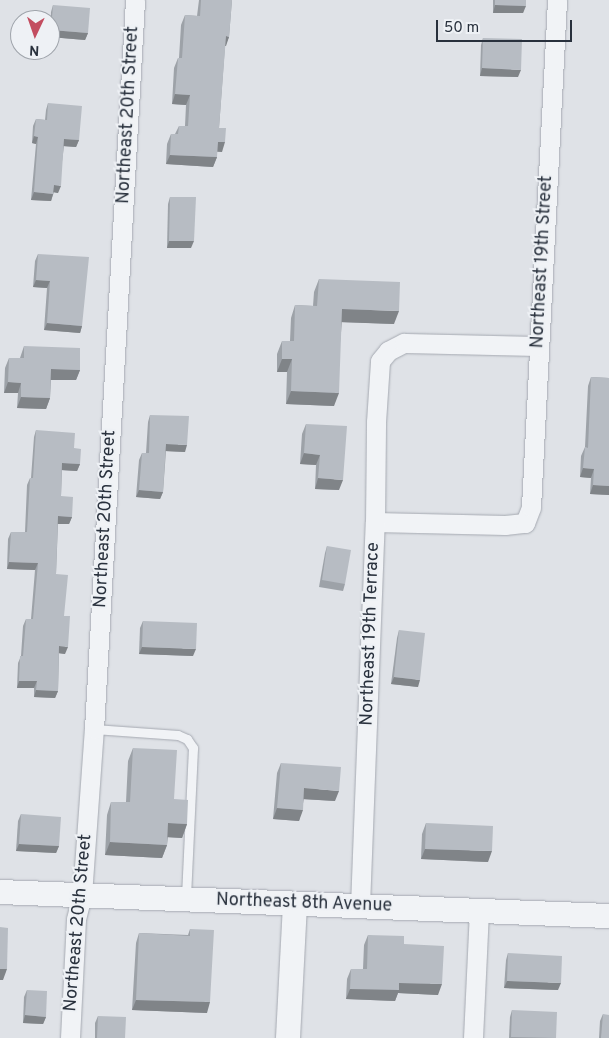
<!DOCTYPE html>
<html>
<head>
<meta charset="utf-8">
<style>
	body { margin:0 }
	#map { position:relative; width:609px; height:1038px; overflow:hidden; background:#dfe2e7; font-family:Overpass,sans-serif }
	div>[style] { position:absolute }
	.roads { filter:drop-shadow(0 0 1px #a5a9b1) drop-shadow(0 0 1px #a5a9b1) }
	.service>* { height:9px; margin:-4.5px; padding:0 4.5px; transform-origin:4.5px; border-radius:4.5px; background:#f1f3f6 }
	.minor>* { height:19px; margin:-9.5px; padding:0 9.5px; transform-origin:9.5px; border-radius:9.5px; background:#f1f3f6 }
	.tertiary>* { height:24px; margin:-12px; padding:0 12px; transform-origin:12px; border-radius:12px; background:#f1f3f6 }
	.wall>* { inset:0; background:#9da2a8 }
	.shaded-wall>* { inset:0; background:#808488 }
	.building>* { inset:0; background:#b7bcc3 }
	span { translate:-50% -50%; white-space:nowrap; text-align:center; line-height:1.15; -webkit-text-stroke:4px #eef1f5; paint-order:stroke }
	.street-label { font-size:18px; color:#29313d }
	.north { position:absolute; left:10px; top:10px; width:50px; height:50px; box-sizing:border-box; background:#eef1f5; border:1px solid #9fa4ab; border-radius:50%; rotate:183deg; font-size:14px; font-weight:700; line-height:20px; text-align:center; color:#29313d }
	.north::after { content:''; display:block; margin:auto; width:18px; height:22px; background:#c34d60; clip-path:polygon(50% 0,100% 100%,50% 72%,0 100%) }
	.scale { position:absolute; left:436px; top:20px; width:136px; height:22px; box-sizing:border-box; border:2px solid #29313d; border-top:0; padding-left:6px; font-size:15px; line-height:18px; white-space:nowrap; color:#29313d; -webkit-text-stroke:4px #eef1f5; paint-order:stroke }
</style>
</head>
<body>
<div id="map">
	<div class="roads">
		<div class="service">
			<div style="left:94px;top:729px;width:84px;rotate:4.1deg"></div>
			<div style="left:178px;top:735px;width:10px;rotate:24deg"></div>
			<div style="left:187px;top:739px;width:11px;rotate:56deg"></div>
			<div style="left:193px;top:748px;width:151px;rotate:92.7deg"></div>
		</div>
		<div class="minor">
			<div style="left:375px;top:522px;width:130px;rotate:1.3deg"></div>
			<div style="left:505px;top:525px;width:20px;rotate:-6deg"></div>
			<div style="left:525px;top:523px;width:17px;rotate:-69deg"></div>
			<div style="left:531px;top:507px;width:508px;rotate:-87.06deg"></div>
			<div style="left:360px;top:906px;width:384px;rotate:-87.8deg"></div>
			<div style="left:375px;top:522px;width:100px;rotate:-89.4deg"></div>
			<div style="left:376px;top:422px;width:61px;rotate:-86.2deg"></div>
			<div style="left:380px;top:361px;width:13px;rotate:-51deg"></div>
			<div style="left:388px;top:351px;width:18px;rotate:-27deg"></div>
			<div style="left:404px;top:343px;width:134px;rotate:1.3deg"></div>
			<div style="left:70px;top:1038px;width:119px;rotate:-87.1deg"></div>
			<div style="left:76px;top:919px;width:25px;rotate:-76deg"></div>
			<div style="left:82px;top:895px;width:166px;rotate:-85.9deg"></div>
			<div style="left:94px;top:729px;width:730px;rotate:-86.78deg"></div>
			<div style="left:473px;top:1038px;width:127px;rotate:-87.3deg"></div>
		</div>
		<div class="tertiary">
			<div style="left:0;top:892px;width:609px;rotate:2.26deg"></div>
			<div style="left:288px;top:1038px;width:134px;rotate:-87deg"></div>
		</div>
	</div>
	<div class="wall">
		<div style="clip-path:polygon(199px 0,232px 0,229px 37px,225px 46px,219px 128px,222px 152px,217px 152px,217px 157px,213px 167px,166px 164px,167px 144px,171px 134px,175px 134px,179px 126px,185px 126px,186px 105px,172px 104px,174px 68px,178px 58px,179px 58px,181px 25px,185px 15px,197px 16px)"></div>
		<div style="clip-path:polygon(493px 0,526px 0,523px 13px,493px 13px)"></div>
		<div style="clip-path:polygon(53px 5px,88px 33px,85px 40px,50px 37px,51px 12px)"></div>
		<div style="clip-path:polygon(483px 38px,518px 77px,480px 76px,481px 45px)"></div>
		<div style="clip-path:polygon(48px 103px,79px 140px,76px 147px,64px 146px,58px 193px,54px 192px,51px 201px,31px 200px,36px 144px,32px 143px,33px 126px,36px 119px,45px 120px,46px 110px)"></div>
		<div style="clip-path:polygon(170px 197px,191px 248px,167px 248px,168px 204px)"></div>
		<div style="clip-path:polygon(38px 254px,82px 326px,80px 333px,44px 330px,47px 288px,33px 287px,35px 261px)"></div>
		<div style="clip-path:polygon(319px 279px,394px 324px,342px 322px,334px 406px,286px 404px,287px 372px,277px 372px,277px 354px,282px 341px,290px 341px,291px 318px,295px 305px,313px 306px,314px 292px)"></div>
		<div style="clip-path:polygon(24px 346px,80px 370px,76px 380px,51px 380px,50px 398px,46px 409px,17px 408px,18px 393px,4px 393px,5px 368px,9px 358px,20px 358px)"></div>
		<div style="clip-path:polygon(591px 377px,609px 378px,609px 495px,590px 494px,591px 478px,580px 477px,581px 456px,585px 447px,588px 386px)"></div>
		<div style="clip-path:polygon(150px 415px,185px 452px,166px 451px,163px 492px,160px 499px,136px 497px,139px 460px,142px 453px,146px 453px,148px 422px)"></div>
		<div style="clip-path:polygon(306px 424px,339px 490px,315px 489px,316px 465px,300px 464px,302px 434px)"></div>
		<div style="clip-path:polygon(36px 430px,74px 448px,80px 464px,77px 471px,62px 470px,61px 496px,72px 517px,69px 524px,58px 524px,56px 574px,64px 616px,65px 654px,59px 653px,58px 691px,55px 698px,34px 697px,34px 688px,17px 688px,18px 663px,21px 656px,23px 626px,26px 619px,31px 619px,35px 570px,7px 569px,8px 539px,11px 532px,25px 532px,27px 485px,30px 478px,31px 478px,34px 437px)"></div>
		<div style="clip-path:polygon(327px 546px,345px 584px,343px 591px,319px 587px,325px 553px)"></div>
		<div style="clip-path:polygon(143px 621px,193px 656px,139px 654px,140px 628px)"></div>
		<div style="clip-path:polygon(399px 630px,418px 687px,391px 684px,397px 638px)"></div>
		<div style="clip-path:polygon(133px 748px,174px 799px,187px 824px,182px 838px,168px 837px,167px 845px,162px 858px,105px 855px,107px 815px,111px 802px,126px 802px,128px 761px)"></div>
		<div style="clip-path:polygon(281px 763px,335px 801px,304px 799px,299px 821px,273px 819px,277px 773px)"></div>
		<div style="clip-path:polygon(21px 814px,59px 846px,56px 853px,16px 851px,18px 821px)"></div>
		<div style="clip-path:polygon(426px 823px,488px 862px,421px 859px,422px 834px)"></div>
		<div style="clip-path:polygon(190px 929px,207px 1013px,132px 1010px,136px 943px,139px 933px,188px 935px)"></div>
		<div style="clip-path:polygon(368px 935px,404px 944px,438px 995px,398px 993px,395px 1001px,346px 999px,347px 979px,351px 969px,363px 969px,364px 945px)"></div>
		<div style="clip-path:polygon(508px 953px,558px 990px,504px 988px,506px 960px)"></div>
		<div style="clip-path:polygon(27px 990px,46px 1017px,43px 1024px,23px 1023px,24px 997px)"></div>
		<div style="clip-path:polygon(512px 1010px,556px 1038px,509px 1038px,510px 1017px)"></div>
		<div style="clip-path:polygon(603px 1014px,609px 1038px,599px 1038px,600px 1021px)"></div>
		<div style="clip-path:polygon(98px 1016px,125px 1038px,95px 1038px,95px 1023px)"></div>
	</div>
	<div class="shaded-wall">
		<div style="clip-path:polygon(495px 5px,526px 6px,523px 13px,493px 13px)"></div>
		<div style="clip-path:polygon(51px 30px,88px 33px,85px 40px,50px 37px,50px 34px)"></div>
		<div style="clip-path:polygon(226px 36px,229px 37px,226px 46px,223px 46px)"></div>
		<div style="clip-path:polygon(482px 68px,521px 70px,518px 77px,480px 76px)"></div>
		<div style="clip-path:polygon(175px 94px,190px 95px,186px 105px,172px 104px)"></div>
		<div style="clip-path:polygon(34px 136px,38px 137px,36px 144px,32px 143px)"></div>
		<div style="clip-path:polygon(64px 139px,79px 140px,76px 147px,62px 146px)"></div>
		<div style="clip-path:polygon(218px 142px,225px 142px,222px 152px,215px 151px)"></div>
		<div style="clip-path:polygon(170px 155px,217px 157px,213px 167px,166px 164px)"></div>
		<div style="clip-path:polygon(54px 185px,61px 186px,58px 193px,52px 192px)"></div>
		<div style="clip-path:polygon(34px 192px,53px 194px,51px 201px,31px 200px)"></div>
		<div style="clip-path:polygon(169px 241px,194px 241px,191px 248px,167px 248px)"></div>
		<div style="clip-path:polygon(36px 280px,50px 281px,47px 288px,33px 287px)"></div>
		<div style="clip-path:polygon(342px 309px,399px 311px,394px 324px,337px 322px)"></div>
		<div style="clip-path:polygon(47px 323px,82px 326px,80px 333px,44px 330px)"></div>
		<div style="clip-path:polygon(282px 359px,292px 359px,287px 372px,277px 372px)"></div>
		<div style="clip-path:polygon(51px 369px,80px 370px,76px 380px,47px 380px)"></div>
		<div style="clip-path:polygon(8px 382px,21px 383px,18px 393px,4px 393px)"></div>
		<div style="clip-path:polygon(291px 391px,339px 393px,334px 406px,286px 404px)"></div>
		<div style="clip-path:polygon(21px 397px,50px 398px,46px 409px,17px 408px)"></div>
		<div style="clip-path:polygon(166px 444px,187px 445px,185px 452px,164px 451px)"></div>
		<div style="clip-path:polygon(304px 453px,320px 455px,316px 465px,300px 464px)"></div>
		<div style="clip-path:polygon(62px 463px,80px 464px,77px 471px,60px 470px)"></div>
		<div style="clip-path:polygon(583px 468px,594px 469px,591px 478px,580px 477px)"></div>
		<div style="clip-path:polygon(318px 478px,343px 480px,339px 490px,315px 489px)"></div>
		<div style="clip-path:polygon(593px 485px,609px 486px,609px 495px,590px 494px)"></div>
		<div style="clip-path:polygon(139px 490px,163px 492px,160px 499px,136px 497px)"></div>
		<div style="clip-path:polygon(58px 516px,72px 517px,69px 524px,56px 524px)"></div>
		<div style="clip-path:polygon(9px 562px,38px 563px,35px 570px,7px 569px)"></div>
		<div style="clip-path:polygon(59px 646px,68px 647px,65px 654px,57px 653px)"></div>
		<div style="clip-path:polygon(142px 647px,196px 649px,193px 656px,139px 654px)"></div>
		<div style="clip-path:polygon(394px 677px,420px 680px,418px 687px,391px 684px)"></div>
		<div style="clip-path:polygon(19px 681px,37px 681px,34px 688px,17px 688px)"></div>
		<div style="clip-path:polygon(36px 690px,58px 691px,55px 698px,34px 697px)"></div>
		<div style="clip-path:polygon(304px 788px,339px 791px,335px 801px,301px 799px)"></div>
		<div style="clip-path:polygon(277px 808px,303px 810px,299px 821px,273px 819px)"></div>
		<div style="clip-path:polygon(168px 823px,187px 824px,182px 838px,164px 837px)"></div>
		<div style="clip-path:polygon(110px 842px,167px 845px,162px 858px,105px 855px)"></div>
		<div style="clip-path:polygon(19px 844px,59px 846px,56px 853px,16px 851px)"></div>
		<div style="clip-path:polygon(425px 849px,492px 851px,488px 862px,421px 859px)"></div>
		<div style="clip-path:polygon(0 969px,7px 969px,3px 980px,0 980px)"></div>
		<div style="clip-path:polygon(507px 981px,561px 983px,558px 990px,504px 988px)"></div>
		<div style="clip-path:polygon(399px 983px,442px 984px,438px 995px,398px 993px,395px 1001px,346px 999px,350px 989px)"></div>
		<div style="clip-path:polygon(136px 1000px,210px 1002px,207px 1013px,132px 1010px)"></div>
		<div style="clip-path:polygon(25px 1015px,46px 1017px,43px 1024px,23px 1023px)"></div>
	</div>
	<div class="building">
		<div style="clip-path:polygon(201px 0,232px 0,229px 37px,226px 36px,219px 128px,226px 128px,225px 142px,218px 142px,217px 157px,170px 155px,171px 134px,178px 134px,179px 126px,188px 126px,190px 95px,175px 94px,178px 58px,182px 58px,185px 15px,200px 16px)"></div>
		<div style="clip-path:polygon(495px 0,526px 0,526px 6px,495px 5px)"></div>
		<div style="clip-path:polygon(53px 5px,90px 8px,88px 33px,51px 30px)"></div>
		<div style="clip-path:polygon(483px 38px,522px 39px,521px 70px,482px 68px)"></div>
		<div style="clip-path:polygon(48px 103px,82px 106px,79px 140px,64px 139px,61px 186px,54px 185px,53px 194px,34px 192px,38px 137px,34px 136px,36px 119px,47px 120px)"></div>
		<div style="clip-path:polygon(170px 197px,196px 197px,194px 241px,169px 241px)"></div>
		<div style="clip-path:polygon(38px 254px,89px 257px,82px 326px,47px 323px,50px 281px,36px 280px)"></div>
		<div style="clip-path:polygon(319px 279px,400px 282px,399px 311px,342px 309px,339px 393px,291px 391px,292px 359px,282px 359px,282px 341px,294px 341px,295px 305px,317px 306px)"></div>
		<div style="clip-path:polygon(24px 346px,80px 348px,80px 370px,51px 369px,50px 398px,21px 397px,21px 383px,8px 382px,9px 358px,24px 358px)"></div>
		<div style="clip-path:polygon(591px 377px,609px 378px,609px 486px,593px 485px,594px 469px,583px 468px,585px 447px,588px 448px)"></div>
		<div style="clip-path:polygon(150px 415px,189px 416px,187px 445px,166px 444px,163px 492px,139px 490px,142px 453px,149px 453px)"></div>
		<div style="clip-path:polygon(306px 424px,347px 426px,343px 480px,318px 478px,320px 455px,304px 453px)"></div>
		<div style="clip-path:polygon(36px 430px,75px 433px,74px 448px,81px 449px,80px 464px,62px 463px,61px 496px,73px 497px,72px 517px,58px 516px,56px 574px,68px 575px,64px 616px,70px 616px,68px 647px,59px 646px,58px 691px,36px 690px,37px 681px,19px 681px,20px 656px,23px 656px,26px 619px,33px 619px,38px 563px,9px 562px,11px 532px,27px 532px,30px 478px,33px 478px)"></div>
		<div style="clip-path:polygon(327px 546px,351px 550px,345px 584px,322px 580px)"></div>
		<div style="clip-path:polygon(143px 621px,197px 623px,196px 649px,142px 647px)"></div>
		<div style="clip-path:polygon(399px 630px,425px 633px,420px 680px,394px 677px)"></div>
		<div style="clip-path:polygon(133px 748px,177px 750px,174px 799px,188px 800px,187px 824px,168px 823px,167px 845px,110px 842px,111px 802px,130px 802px)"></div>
		<div style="clip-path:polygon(281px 763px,341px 767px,339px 791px,304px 788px,303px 810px,277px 808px)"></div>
		<div style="clip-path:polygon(21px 814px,61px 817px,59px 846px,19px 844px)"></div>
		<div style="clip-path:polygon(426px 823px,493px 826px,492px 851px,425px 849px)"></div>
		<div style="clip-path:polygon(0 927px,8px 928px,7px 969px,0 969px)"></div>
		<div style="clip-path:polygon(190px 929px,214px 930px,210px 1002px,136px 1000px,139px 933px,190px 936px)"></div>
		<div style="clip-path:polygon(368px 935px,404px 936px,404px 944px,444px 946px,442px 984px,399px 983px,399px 990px,350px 989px,351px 969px,367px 969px)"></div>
		<div style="clip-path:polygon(508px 953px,562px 956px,561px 983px,507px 981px)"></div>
		<div style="clip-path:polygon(27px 990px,47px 991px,46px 1017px,25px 1015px)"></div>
		<div style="clip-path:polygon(512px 1010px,557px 1012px,556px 1038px,511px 1037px)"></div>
		<div style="clip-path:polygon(603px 1014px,609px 1015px,609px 1038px,601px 1038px)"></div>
		<div style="clip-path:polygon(98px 1016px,126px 1017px,125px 1038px,97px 1038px)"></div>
	</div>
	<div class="street-label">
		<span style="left:129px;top:115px;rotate:-87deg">Northeast 20th Street</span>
		<span style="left:543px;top:262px;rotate:-87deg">Northeast 19th Street</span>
		<span style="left:106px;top:519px;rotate:-87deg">Northeast 20th Street</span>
		<span style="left:371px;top:634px;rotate:-88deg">Northeast 19th Terrace</span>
		<span style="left:304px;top:904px;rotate:2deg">Northeast 8th Avenue</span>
		<span style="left:79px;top:923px;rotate:-85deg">Northeast 20th Street</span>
	</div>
	<div class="north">N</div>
	<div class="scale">50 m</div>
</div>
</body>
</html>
